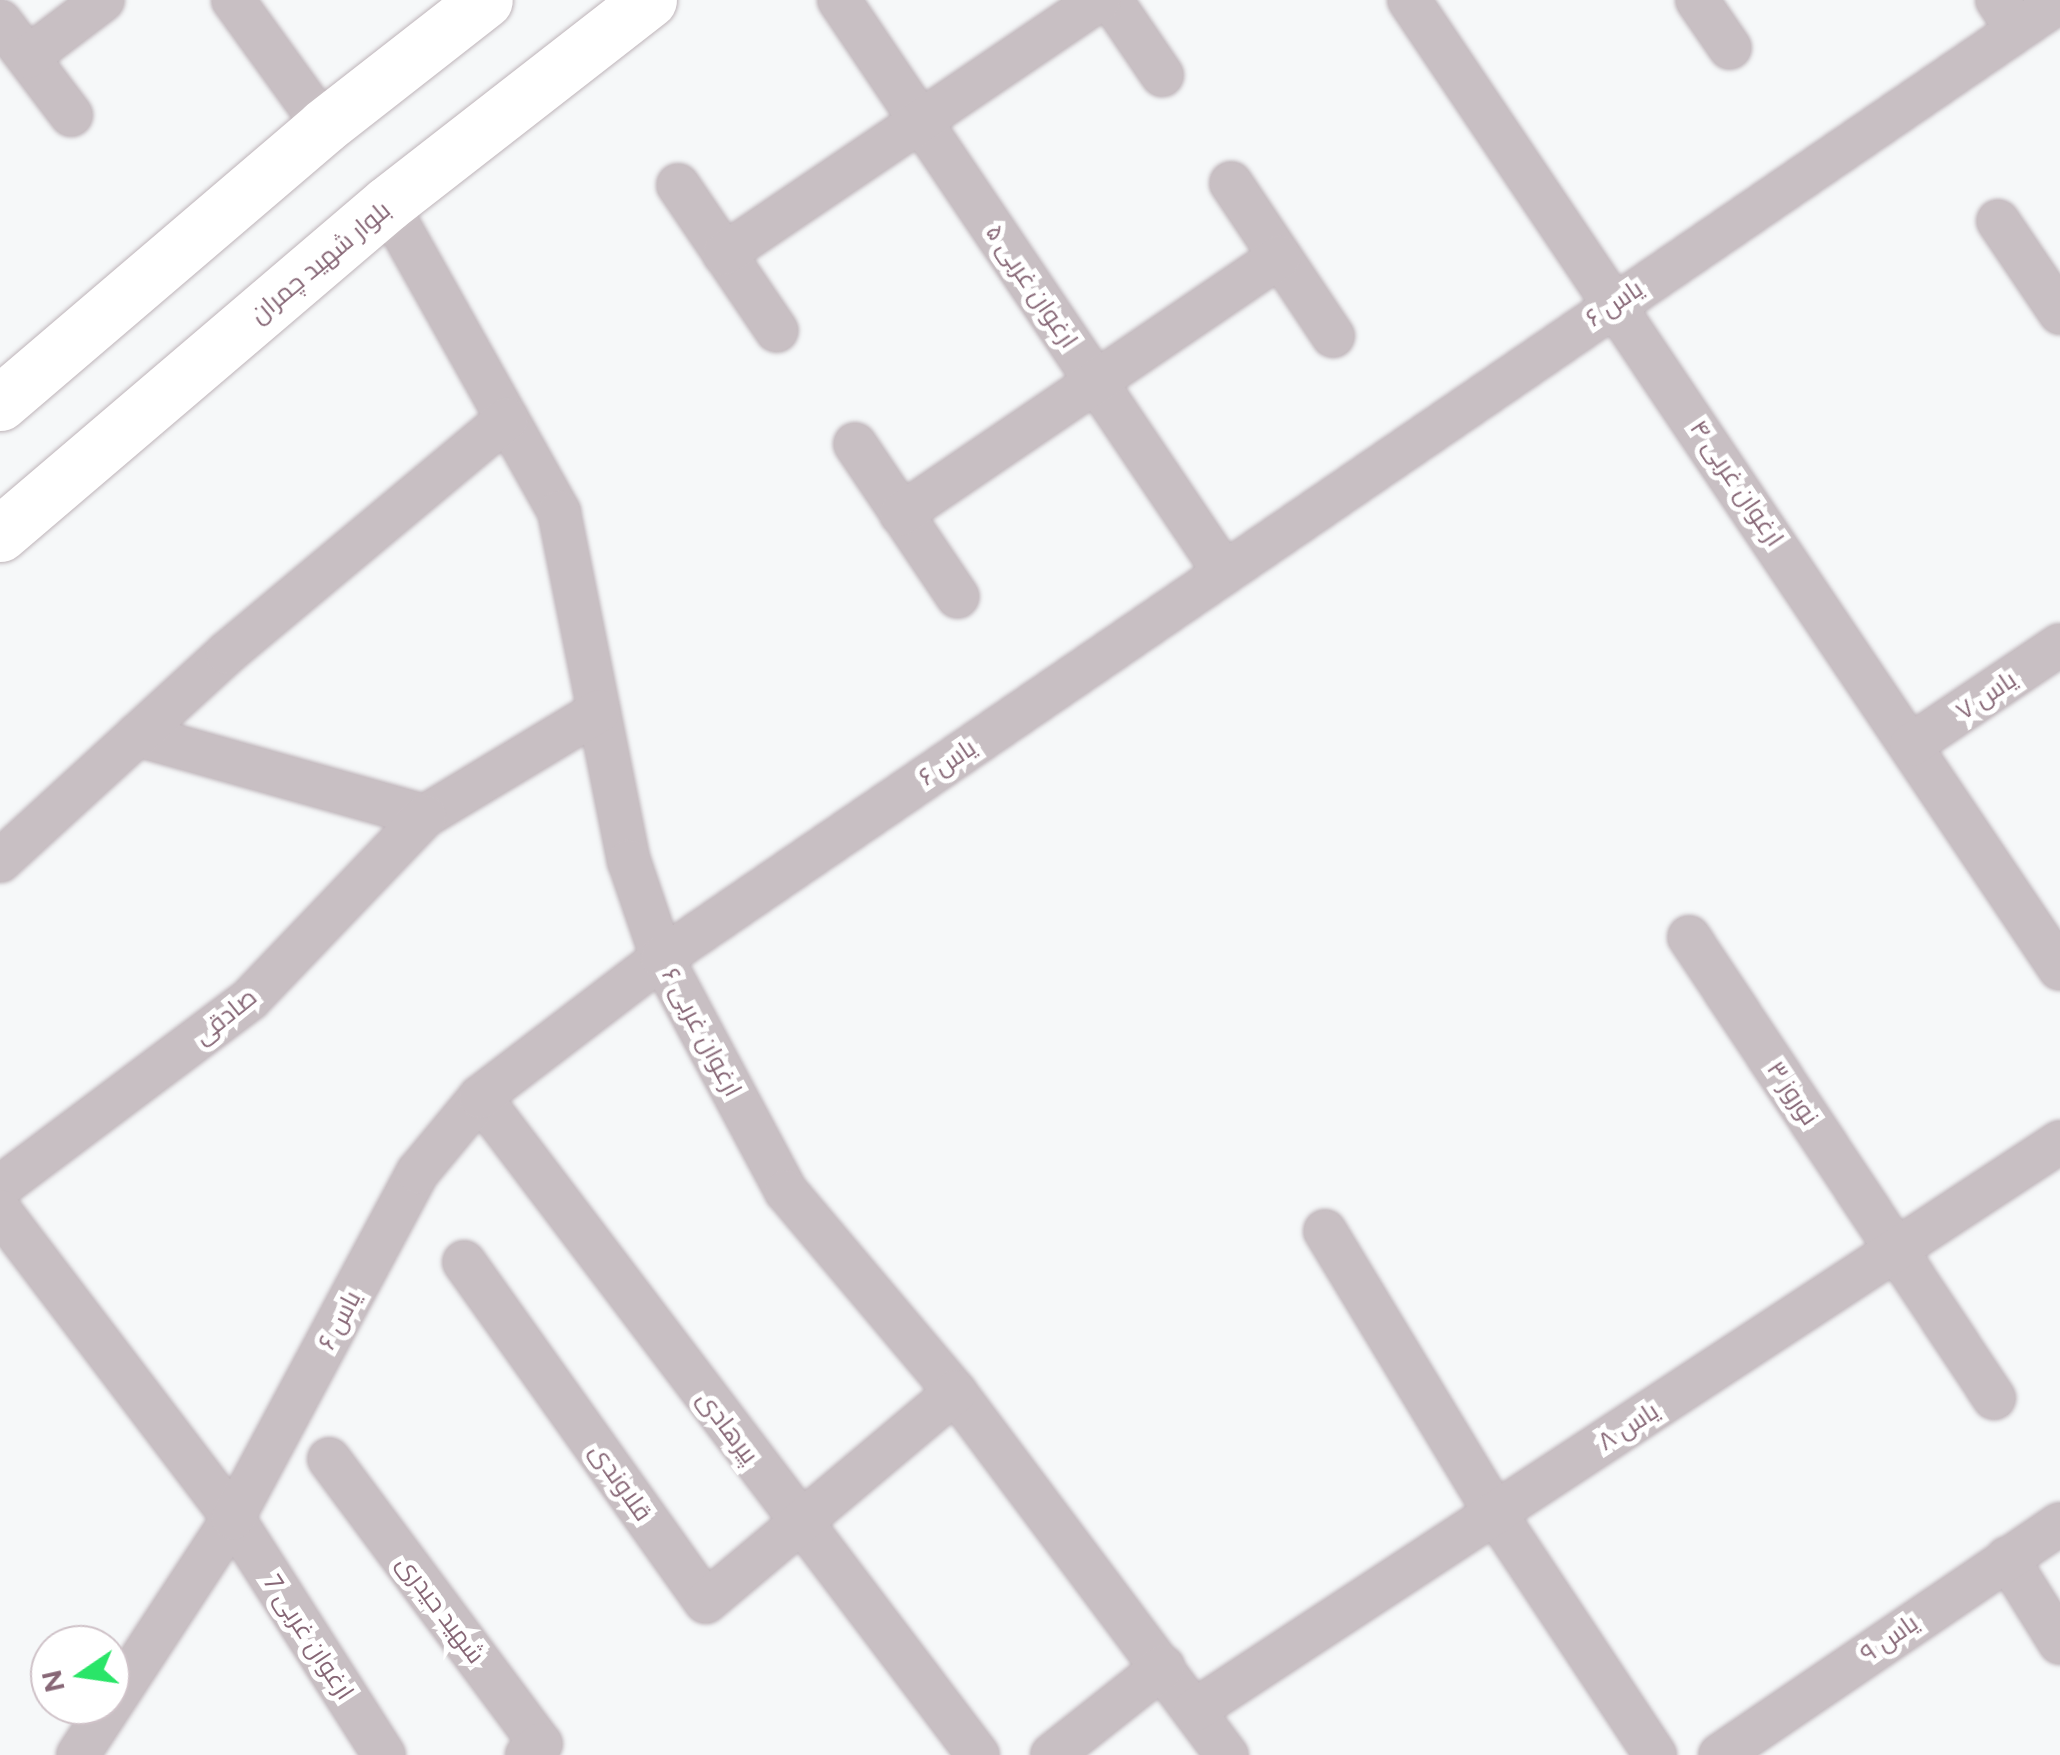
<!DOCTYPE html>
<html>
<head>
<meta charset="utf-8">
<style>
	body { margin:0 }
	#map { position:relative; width:2060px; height:1755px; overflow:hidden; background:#f6f8f9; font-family:Figtree,Cairo,sans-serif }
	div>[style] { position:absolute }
	.roads { filter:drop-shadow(0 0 2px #beb4b9) drop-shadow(0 0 2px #beb4b9) }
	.street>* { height:42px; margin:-21px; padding:0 21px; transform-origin:21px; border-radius:21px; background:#c8bfc3 }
	.secondary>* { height:55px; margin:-27.5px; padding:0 27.5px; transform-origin:27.5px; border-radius:27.5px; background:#fff }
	span { translate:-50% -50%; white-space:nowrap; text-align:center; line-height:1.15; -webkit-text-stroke:10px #fff; paint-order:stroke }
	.street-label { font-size:25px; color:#876776 }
	.north { position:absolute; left:30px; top:1625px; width:100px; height:100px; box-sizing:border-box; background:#fff; border:2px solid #cfc2c8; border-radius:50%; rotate:257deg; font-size:28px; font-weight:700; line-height:40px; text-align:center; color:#876776 }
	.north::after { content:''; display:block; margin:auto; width:35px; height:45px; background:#2ae568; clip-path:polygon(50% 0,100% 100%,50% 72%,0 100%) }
</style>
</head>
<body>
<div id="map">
	<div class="roads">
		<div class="street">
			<div style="left:233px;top:0;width:155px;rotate:54.2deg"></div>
			<div style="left:839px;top:0;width:689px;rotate:56.06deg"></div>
			<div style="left:1111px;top:0;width:91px;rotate:55.8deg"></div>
			<div style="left:1409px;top:0;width:1167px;rotate:56.11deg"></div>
			<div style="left:1697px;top:0;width:58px;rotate:55.5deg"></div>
			<div style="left:1997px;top:0;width:36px;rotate:56deg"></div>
			<div style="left:0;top:21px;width:118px;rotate:52.9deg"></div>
			<div style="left:28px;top:57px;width:94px;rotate:-37.2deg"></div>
			<div style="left:1231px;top:183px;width:184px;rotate:56.3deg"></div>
			<div style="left:678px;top:185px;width:176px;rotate:55.9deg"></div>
			<div style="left:387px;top:204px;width:353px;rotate:60.8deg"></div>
			<div style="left:559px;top:512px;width:356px;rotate:78.7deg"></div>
			<div style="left:629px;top:861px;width:102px;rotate:71.2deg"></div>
			<div style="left:662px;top:958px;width:264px;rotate:62deg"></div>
			<div style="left:786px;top:1191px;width:263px;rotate:49.9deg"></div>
			<div style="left:955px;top:1392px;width:454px;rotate:53.2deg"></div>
			<div style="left:1998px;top:221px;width:111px;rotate:56deg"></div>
			<div style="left:724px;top:254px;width:453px;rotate:-34.1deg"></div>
			<div style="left:855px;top:444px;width:184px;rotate:56.1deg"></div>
			<div style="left:901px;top:514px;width:458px;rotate:-34.2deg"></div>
			<div style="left:137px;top:735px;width:299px;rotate:15.7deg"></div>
			<div style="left:425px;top:816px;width:203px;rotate:-31.1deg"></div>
			<div style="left:1911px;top:745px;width:179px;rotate:-33.9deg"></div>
			<div style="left:0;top:861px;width:308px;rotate:-42.5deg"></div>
			<div style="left:227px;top:653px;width:365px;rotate:-39.9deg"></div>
			<div style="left:1689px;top:937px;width:553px;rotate:56.51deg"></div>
			<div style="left:480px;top:1097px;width:825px;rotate:52.88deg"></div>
			<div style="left:0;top:1187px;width:313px;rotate:-36.9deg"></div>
			<div style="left:250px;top:999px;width:253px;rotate:-46.3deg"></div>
			<div style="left:0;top:1211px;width:385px;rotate:52.8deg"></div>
			<div style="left:233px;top:1518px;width:281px;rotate:57.5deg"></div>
			<div style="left:1325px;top:1231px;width:329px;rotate:58.9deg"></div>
			<div style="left:1495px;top:1513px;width:290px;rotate:56.5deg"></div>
			<div style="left:464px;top:1262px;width:417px;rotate:54.6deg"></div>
			<div style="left:706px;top:1602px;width:326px;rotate:-40.1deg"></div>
			<div style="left:329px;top:1459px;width:355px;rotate:53.4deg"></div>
			<div style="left:541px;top:1744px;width:18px;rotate:142deg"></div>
			<div style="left:2007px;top:1558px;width:100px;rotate:58.1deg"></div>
			<div style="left:1195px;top:1710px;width:1035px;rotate:-33.29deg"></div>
			<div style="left:78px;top:1755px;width:283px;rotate:-56.8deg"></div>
			<div style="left:233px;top:1518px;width:392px;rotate:-61.9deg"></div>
			<div style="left:418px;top:1172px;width:97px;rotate:-50.4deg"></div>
			<div style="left:480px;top:1097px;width:229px;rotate:-37.4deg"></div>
			<div style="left:662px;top:958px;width:1694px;rotate:-34.39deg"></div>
			<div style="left:1052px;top:1755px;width:142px;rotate:-38.4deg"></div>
			<div style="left:1720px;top:1755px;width:411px;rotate:-34.2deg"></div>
		</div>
		<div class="secondary">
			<div style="left:0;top:403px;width:426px;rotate:-40.5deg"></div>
			<div style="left:324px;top:126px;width:204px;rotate:-38deg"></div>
			<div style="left:0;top:534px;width:509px;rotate:-40.45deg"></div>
			<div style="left:387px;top:204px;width:332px;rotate:-37.9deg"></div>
		</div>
	</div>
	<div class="street-label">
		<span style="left:320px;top:262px;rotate:-40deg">بلوار شهید چمران</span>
		<span style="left:1032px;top:286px;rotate:56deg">ارغوان غربی ۵</span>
		<span style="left:1614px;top:303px;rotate:-34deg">یاس ۶</span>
		<span style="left:1737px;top:483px;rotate:56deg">ارغوان غربی ۴</span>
		<span style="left:1986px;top:695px;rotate:-34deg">یاس ۷</span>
		<span style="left:947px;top:762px;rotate:-34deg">یاس ۶</span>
		<span style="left:225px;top:1016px;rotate:-39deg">صادقی</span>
		<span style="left:702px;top:1032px;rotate:62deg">ارغوان غربی ۶</span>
		<span style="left:1793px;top:1093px;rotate:56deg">نوروز ۳</span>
		<span style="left:339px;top:1320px;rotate:-62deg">یاس ۶</span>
		<span style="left:1628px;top:1426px;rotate:-33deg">یاس ۸</span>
		<span style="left:728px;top:1427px;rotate:53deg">پیرهادی</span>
		<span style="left:621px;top:1482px;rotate:55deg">قلاوندی</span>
		<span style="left:441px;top:1609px;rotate:53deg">شهید حیدری</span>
		<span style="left:309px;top:1637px;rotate:57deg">ارغوان غربی 7</span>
		<span style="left:1889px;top:1638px;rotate:-35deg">یاس ۹</span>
	</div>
	<div class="north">N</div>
</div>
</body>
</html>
